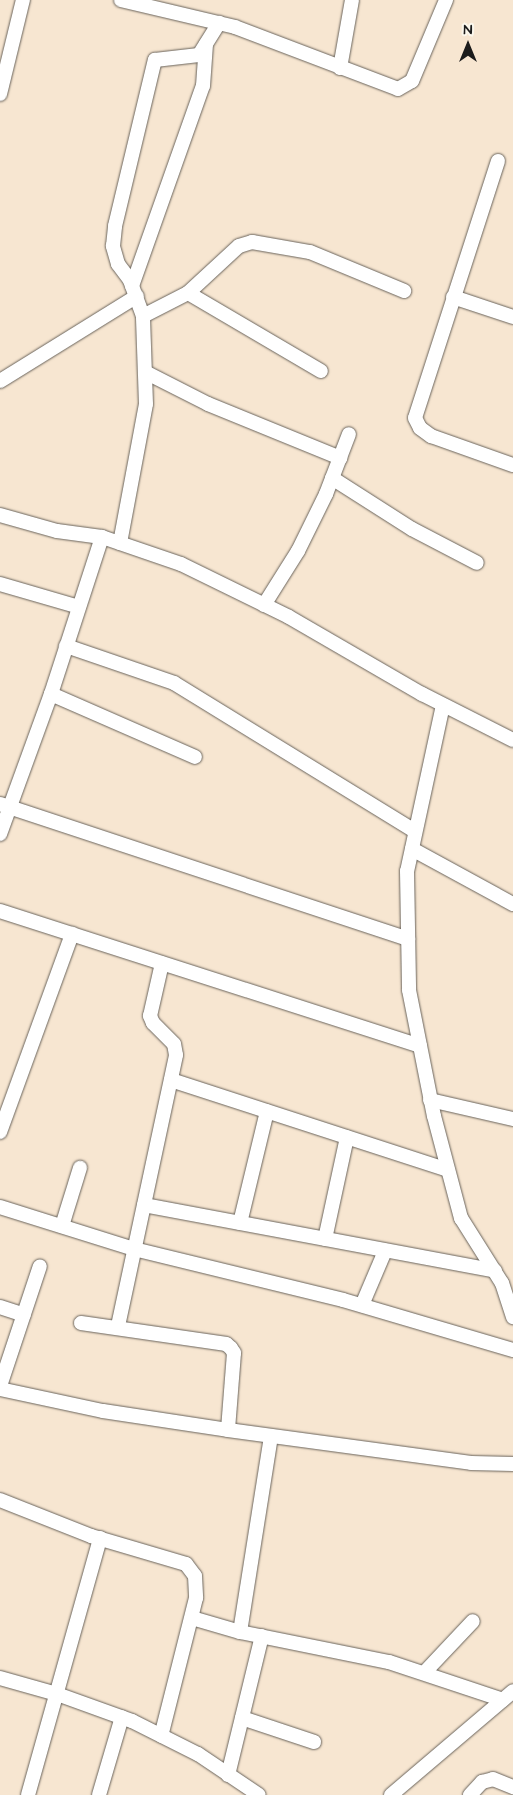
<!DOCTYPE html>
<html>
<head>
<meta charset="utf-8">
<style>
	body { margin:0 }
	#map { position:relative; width:513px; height:1795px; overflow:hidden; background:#f7e6d1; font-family:"Architects Daughter",sans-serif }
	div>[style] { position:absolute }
	.roads { filter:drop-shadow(0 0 1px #69635b) drop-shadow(0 0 1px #69635b) }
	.minor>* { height:14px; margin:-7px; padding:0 7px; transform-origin:7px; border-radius:7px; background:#fff }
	span { translate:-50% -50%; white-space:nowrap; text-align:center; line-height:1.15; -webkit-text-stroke:5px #fbf7ec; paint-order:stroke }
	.north { position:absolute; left:443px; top:20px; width:50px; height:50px; -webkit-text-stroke:4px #fbf7ec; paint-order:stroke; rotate:0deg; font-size:14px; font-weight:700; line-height:20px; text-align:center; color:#1c1c1c }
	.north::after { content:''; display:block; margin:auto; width:18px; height:22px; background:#1c1c1c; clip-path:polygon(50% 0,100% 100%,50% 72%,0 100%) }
</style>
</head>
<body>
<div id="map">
	<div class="roads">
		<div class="minor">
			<div style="left:121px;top:0;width:117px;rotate:13.3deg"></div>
			<div style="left:235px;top:27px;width:174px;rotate:20.8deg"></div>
			<div style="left:398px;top:89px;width:16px;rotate:-30deg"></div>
			<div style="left:412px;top:81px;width:88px;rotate:-67.2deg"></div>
			<div style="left:340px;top:68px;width:69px;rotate:-80deg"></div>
			<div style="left:0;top:94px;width:97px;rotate:-76.3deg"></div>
			<div style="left:498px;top:161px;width:270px;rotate:107.9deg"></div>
			<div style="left:415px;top:418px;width:11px;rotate:63deg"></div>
			<div style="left:420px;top:428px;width:14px;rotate:36deg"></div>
			<div style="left:431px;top:436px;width:87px;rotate:19.5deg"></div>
			<div style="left:132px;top:286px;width:212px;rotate:-70.5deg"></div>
			<div style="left:203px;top:86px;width:42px;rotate:-85.9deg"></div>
			<div style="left:188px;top:293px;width:154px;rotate:30.4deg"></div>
			<div style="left:453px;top:297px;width:63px;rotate:18.4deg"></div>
			<div style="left:143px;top:316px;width:51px;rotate:-27.1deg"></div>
			<div style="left:188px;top:293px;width:69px;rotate:-42.7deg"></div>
			<div style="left:239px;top:246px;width:14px;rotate:-17deg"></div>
			<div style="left:252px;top:242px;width:59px;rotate:9.8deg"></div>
			<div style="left:310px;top:252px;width:102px;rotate:22.5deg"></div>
			<div style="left:145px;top:372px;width:71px;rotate:26.9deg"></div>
			<div style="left:208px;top:404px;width:143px;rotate:22.2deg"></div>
			<div style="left:0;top:381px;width:161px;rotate:-31.8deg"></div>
			<div style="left:332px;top:478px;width:95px;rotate:32.5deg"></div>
			<div style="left:412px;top:529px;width:73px;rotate:27.6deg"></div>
			<div style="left:0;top:515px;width:59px;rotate:15.7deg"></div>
			<div style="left:57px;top:531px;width:45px;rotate:7.6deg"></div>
			<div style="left:102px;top:537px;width:83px;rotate:18.9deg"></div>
			<div style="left:181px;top:564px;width:120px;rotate:26.1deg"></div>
			<div style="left:289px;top:617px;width:154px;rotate:30.1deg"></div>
			<div style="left:422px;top:694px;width:102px;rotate:26.8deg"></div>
			<div style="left:120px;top:543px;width:141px;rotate:-79.4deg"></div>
			<div style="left:146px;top:404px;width:88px;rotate:-92deg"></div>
			<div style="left:143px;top:316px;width:38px;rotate:-110deg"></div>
			<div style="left:130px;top:280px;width:20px;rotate:-127deg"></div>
			<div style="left:118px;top:264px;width:19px;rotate:-106deg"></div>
			<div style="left:113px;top:246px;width:20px;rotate:-84deg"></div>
			<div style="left:115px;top:226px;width:171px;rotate:-76.5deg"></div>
			<div style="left:155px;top:60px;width:44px;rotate:-6.5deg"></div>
			<div style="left:199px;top:55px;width:38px;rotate:-58deg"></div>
			<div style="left:0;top:584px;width:82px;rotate:16.2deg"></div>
			<div style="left:264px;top:605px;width:64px;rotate:-57.8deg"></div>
			<div style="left:298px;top:551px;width:64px;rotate:-63.8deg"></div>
			<div style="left:326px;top:494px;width:64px;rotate:-69deg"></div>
			<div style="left:66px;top:646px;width:114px;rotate:18.9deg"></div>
			<div style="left:174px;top:683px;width:283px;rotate:31.6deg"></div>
			<div style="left:51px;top:694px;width:157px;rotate:23.6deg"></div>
			<div style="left:443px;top:705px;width:170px;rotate:102.2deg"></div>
			<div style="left:407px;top:871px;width:119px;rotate:89deg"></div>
			<div style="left:409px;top:990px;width:128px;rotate:78.8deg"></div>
			<div style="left:434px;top:1116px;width:106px;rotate:75.2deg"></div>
			<div style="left:461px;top:1218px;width:77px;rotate:57.8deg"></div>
			<div style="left:502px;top:1283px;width:36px;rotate:72deg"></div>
			<div style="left:0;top:804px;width:430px;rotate:18.3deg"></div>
			<div style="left:0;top:834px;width:149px;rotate:-70deg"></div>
			<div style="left:51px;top:694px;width:165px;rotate:-72deg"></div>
			<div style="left:412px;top:849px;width:115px;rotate:28.6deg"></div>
			<div style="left:0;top:911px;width:441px;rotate:17.8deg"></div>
			<div style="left:171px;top:1080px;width:291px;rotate:18deg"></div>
			<div style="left:430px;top:1100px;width:85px;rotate:12.9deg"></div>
			<div style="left:0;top:1132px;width:211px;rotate:-70deg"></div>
			<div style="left:144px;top:1205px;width:357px;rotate:10.6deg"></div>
			<div style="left:0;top:1207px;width:140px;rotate:17.4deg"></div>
			<div style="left:134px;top:1249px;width:215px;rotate:13.7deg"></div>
			<div style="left:343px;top:1300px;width:177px;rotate:16.4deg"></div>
			<div style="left:240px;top:1223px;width:115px;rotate:-76.4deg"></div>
			<div style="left:62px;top:1226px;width:61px;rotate:-72.8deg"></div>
			<div style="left:325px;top:1239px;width:104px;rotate:-77.8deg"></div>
			<div style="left:362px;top:1305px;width:59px;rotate:-66.9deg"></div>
			<div style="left:0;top:1307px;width:25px;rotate:18deg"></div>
			<div style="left:81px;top:1323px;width:147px;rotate:8.2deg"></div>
			<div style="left:226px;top:1344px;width:6px;rotate:39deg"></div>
			<div style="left:231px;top:1348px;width:6px;rotate:59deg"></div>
			<div style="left:234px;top:1353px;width:77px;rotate:94.5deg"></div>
			<div style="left:118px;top:1326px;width:277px;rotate:-77.9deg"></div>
			<div style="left:176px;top:1055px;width:11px;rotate:-100deg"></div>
			<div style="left:174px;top:1044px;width:30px;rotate:-135deg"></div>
			<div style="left:153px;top:1023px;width:8px;rotate:-113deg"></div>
			<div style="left:150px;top:1016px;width:54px;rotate:-77.2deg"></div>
			<div style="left:0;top:1386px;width:126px;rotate:-71.6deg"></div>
			<div style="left:0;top:1389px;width:105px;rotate:12.1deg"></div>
			<div style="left:103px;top:1411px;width:126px;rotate:8.6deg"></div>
			<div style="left:228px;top:1430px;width:245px;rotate:7.7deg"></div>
			<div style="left:471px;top:1463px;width:42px;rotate:1.4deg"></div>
			<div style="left:0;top:1500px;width:98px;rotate:21.6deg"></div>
			<div style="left:91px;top:1536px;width:99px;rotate:16.4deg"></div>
			<div style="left:186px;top:1564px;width:15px;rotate:53deg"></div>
			<div style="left:195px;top:1576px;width:22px;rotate:87deg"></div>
			<div style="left:196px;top:1598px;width:142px;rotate:104.2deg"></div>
			<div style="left:192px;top:1618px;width:50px;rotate:16.3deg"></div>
			<div style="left:240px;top:1632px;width:152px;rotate:11.4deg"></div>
			<div style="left:389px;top:1662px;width:120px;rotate:18.4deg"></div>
			<div style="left:240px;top:1632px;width:198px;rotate:-81deg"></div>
			<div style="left:424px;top:1673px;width:71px;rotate:-46.7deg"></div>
			<div style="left:0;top:1678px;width:59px;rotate:15.7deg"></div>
			<div style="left:57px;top:1694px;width:80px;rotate:19.8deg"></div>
			<div style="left:132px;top:1721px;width:74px;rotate:26.6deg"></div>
			<div style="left:198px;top:1754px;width:73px;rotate:33.9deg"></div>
			<div style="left:242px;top:1718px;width:76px;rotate:18.4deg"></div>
			<div style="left:228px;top:1775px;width:143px;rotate:-76.3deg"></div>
			<div style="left:28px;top:1795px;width:267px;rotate:-74.3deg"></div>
			<div style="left:99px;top:1795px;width:81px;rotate:-73.6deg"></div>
			<div style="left:391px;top:1795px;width:160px;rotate:-40.4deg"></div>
			<div style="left:470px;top:1795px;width:18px;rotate:-47deg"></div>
			<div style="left:482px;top:1782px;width:11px;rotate:-15deg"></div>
			<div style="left:493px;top:1779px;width:22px;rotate:22deg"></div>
		</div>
	</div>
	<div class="north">N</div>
</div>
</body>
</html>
